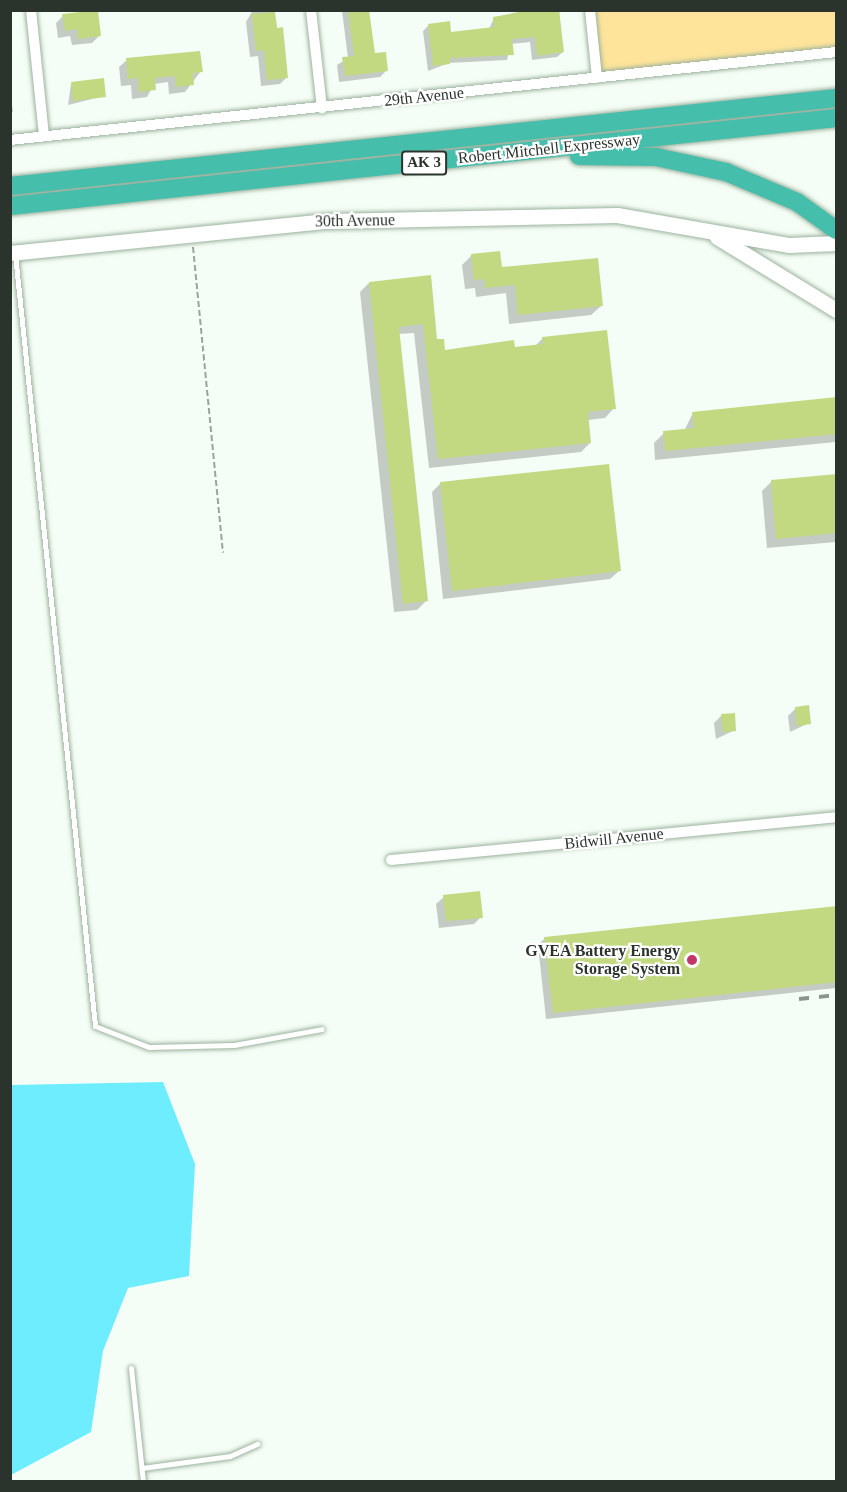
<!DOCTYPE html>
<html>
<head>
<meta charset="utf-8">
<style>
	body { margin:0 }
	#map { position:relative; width:847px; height:1492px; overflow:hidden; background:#f5fef6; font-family:"Times New Roman",serif }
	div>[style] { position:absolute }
	.green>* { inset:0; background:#fde49a }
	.water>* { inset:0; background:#6dedff }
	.shadow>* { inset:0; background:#0003 }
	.building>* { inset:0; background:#c3d981 }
	.path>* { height:2px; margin-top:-1px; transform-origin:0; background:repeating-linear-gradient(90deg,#9ba49c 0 6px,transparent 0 9px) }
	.roads { filter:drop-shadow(0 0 2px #9cb29f) drop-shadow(0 0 2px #9cb29f) }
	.service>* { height:5px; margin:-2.5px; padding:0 2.5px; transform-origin:2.5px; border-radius:2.5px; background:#fff }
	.minor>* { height:10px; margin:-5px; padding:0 5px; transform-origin:5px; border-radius:5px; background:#fff }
	.secondary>* { height:15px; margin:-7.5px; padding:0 7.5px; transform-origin:7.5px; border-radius:7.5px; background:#fff }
	.trunk>* { height:18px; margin:-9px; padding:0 9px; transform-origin:9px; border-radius:9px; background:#46beac }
	.rail>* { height:4px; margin-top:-2px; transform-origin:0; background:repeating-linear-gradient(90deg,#8b948c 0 10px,transparent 0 20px) }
	.dots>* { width:16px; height:16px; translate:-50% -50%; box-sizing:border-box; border:3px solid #fff; border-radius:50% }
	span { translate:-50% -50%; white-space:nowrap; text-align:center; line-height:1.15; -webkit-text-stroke:4.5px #fff; paint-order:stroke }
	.shield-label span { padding:2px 4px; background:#fff; border:2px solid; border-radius:4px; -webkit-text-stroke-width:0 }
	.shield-label { font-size:15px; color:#2b342c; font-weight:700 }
	.street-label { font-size:16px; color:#2b342c }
	.poi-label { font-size:16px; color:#2b342c; font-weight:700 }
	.right { translate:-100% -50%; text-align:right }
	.frame { position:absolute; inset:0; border:12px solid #2b342c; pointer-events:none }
</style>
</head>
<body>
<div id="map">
	<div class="green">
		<div style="clip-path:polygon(590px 11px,836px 11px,836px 52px,597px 78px)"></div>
	</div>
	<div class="water">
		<div style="clip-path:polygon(163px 1082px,195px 1164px,189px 1276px,128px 1288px,103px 1351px,91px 1432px,11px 1475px,11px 1085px)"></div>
	</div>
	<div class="shadow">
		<div style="clip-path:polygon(253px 10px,274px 10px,286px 78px,280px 84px,261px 86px,258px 56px,250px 57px,246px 22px)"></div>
		<div style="clip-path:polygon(367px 10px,373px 55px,386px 71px,380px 77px,339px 82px,337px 65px,348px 58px,342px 11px)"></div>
		<div style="clip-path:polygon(526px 10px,559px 10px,563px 52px,557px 57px,532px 60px,530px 42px,511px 44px,507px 60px,449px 63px,428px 71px,423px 31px,429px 25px,449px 34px,489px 29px,494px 18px)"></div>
		<div style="clip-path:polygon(63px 16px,99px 36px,92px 43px,72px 45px,70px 36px,58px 38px,56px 23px)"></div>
		<div style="clip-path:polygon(127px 60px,201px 71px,185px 92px,169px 94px,168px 82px,154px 84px,147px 97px,132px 99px,131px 85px,121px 86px,119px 67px)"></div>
		<div style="clip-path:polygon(71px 84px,104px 96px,68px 105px)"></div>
		<div style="clip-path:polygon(10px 90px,13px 112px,10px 114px)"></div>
		<div style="clip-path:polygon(472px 255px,501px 269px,601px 306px,591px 315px,509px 324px,506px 293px,476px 297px,475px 288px,465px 289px,462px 265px)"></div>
		<div style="clip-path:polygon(430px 277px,436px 341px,444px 351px,535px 346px,543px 338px,614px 408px,605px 418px,588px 420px,590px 443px,581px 452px,429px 468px,414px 333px,398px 334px,427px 600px,417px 610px,394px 612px,360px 292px,369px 283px)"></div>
		<div style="clip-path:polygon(836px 399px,836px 442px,655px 460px,654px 443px,664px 433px,684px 431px,693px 413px)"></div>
		<div style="clip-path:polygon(836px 476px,836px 542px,767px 548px,762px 491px,772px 481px)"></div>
		<div style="clip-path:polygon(441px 483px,619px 571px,610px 579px,443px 599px,432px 492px)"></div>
		<div style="clip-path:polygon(796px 708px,809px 723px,790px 732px,788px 716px)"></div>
		<div style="clip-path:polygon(722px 715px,735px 730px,716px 739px,714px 723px)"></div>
		<div style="clip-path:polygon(444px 897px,481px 917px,474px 924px,439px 928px,436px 904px)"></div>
		<div style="clip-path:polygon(836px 907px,836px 988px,546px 1019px,538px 945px,545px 938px)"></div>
	</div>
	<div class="building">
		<div style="clip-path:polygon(98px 10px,101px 36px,78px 39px,77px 29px,65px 31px,62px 14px)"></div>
		<div style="clip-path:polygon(348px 10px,369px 10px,375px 53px,386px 52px,388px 71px,345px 76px,342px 57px,354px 56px)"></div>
		<div style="clip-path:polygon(532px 10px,559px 10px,564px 52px,537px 56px,535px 37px,512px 39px,514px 55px,450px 58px,450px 64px,433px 66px,428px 24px,450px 21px,451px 32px,494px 27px,493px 17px)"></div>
		<div style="clip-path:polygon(275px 12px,277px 28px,283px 27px,288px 78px,267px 80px,264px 50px,256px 51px,252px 14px)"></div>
		<div style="clip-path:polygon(200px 51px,203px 72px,193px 73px,194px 85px,176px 87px,175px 76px,155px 78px,156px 90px,139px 92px,138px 78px,128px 79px,126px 58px)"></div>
		<div style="clip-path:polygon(104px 78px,106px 97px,73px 101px,71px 82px)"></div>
		<div style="clip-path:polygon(500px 251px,502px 267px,598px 258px,603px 306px,518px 315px,515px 285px,485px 288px,484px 279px,474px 280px,471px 254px)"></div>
		<div style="clip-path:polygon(431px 275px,437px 339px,444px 339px,445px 350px,514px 340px,515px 347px,543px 344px,542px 337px,607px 330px,616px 409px,588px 412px,591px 443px,438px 459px,423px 324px,399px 327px,428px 601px,403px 604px,369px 282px)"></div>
		<div style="clip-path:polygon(837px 397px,837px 434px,665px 451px,663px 431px,694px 428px,692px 412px)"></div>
		<div style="clip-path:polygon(609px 464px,621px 571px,452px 591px,440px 482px)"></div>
		<div style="clip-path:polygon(837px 474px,837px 533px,776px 539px,771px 480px)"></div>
		<div style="clip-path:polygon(809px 705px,811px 724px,797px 726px,795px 707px)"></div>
		<div style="clip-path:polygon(735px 713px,736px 731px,723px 732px,721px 714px)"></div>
		<div style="clip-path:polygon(480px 891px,483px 918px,446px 921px,443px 895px)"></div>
		<div style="clip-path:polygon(837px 906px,837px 982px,553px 1013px,544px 937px)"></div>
	</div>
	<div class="path">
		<div style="left:193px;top:247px;width:307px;rotate:84.4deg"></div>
	</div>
	<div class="roads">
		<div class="service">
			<div style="left:15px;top:254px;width:776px;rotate:84.08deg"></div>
			<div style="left:95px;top:1026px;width:58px;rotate:21.3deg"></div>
			<div style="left:149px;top:1047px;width:85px;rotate:-1.3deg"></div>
			<div style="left:234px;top:1045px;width:89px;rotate:-10.3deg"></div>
			<div style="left:131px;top:1368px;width:115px;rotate:84deg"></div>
			<div style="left:142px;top:1468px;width:89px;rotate:-7.8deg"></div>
			<div style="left:230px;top:1456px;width:30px;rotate:-24deg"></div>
		</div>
		<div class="minor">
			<div style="left:31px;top:10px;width:127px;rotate:84.1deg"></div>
			<div style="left:311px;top:10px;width:99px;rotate:83.6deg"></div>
			<div style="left:590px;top:10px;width:68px;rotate:84.1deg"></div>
			<div style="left:10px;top:140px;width:831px;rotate:-6.08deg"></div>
			<div style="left:391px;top:860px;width:447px;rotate:-5.5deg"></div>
		</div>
		<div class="secondary">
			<div style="left:717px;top:237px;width:140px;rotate:31.5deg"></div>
			<div style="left:10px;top:253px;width:318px;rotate:-5.8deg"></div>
			<div style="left:326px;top:221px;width:291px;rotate:-1.2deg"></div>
			<div style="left:617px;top:215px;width:175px;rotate:9.9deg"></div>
			<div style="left:789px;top:245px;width:47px;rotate:-2.4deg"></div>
		</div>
		<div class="trunk">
			<div style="left:579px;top:156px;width:77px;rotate:0.7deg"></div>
			<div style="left:656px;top:157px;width:72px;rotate:12.1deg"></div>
			<div style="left:726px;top:172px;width:77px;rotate:22.9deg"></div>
			<div style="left:797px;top:202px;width:48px;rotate:35.7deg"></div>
			<div style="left:10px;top:186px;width:831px;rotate:-6.08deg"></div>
			<div style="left:10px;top:206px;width:831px;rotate:-6.08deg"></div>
		</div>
	</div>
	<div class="rail">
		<div style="left:799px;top:999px;width:37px;rotate:-6deg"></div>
	</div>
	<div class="dots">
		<div style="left:692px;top:960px;background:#c23668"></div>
	</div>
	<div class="shield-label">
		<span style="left:424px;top:163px">AK 3</span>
	</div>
	<div class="street-label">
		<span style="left:424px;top:97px;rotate:-6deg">29th Avenue</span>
		<span style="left:549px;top:149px;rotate:-6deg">Robert Mitchell Expressway</span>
		<span style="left:355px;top:221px;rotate:-1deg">30th Avenue</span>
		<span style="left:614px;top:839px;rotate:-6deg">Bidwill Avenue</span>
	</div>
	<div class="poi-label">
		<span class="right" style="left:680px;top:960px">GVEA Battery Energy<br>Storage System</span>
	</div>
	<div class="frame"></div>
</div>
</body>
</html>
